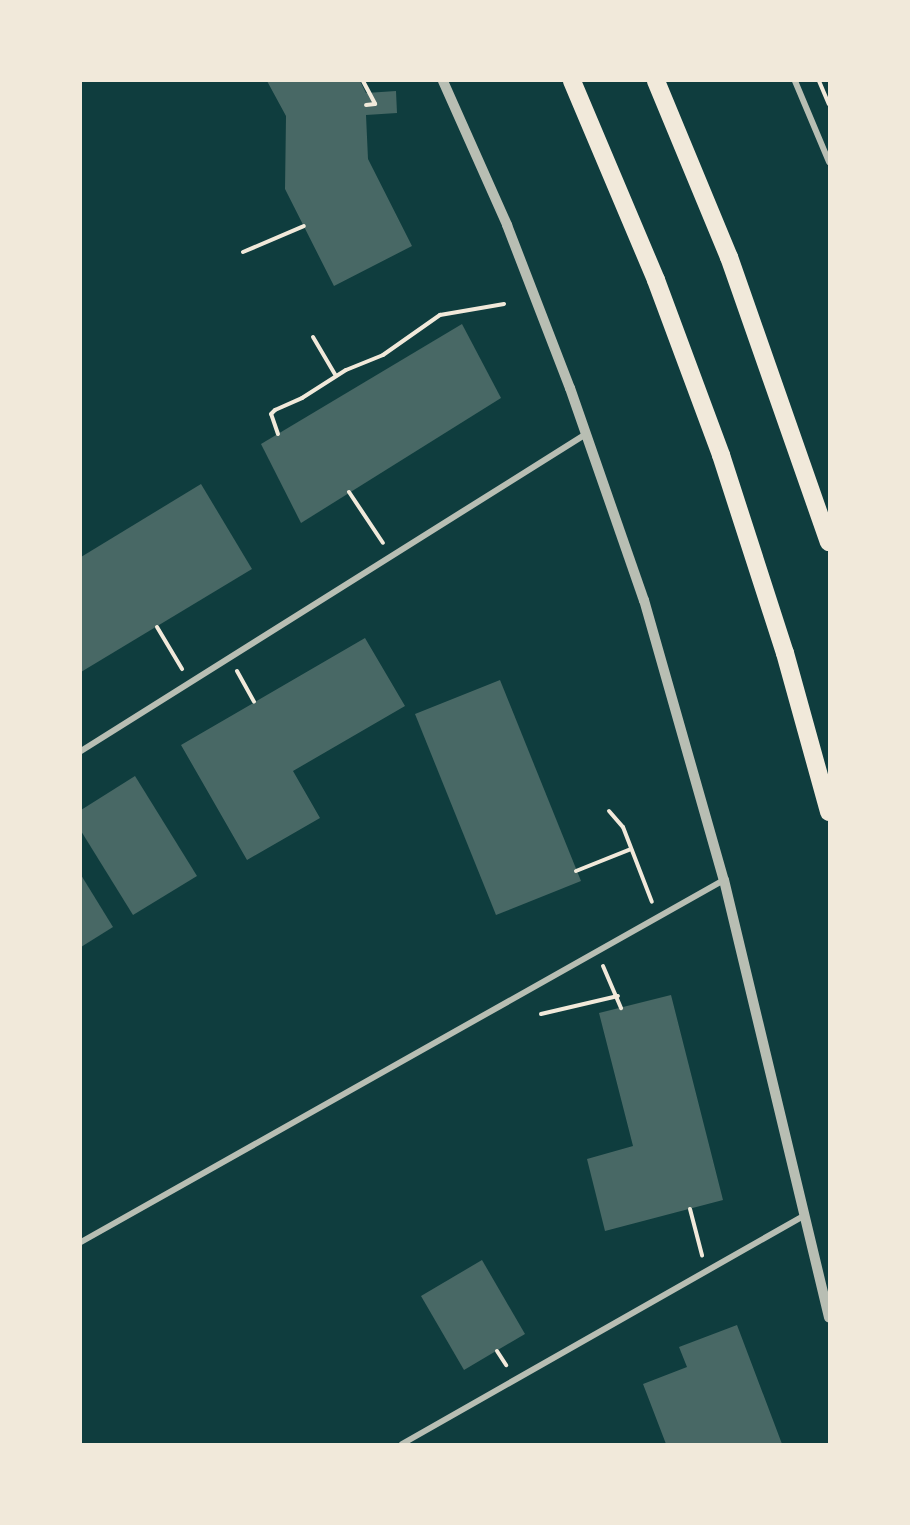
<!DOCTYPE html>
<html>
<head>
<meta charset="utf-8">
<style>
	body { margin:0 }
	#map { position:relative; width:910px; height:1525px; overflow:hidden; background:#0f3d3e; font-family:"Public Sans",sans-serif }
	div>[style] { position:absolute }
	.building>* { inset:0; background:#486865 }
	.path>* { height:4px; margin:-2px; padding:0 2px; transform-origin:2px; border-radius:2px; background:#f1e9da }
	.minor>* { height:6px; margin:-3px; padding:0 3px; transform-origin:3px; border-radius:3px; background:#b8beb3 }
	.tertiary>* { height:10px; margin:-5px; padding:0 5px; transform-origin:5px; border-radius:5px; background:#b8beb3 }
	.motorway>* { height:18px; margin:-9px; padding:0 9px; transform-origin:9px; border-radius:9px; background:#f1e9da }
	span { translate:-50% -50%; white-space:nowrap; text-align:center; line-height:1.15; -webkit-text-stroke:4.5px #f1e9da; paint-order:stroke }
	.frame { position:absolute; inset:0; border:82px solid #f1e9da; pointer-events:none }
</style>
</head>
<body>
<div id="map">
	<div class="building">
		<div style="clip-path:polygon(267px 81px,360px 81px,366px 93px,396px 91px,397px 113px,366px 115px,368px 159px,412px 246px,334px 286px,285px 189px,286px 116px)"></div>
		<div style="clip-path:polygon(462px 324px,501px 398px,301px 523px,261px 444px)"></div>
		<div style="clip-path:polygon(201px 484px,252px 569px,81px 672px,81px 557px)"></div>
		<div style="clip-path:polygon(365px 638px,405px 706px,293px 771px,320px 818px,247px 860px,181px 745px)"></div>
		<div style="clip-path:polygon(500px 680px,581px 881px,496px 915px,415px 714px)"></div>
		<div style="clip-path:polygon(135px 776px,197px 876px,133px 915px,81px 831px,81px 810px)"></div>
		<div style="clip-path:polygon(81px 875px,113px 927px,81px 947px)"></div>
		<div style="clip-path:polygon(671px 995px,723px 1200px,605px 1231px,587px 1159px,633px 1146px,599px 1013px)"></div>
		<div style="clip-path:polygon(482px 1260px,525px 1334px,464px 1370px,421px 1296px)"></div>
		<div style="clip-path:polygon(737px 1325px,782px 1444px,666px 1444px,643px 1384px,687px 1367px,679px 1347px)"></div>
	</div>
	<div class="path">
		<div style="left:363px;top:81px;width:26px;rotate:62deg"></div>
		<div style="left:375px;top:104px;width:9px;rotate:174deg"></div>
		<div style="left:819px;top:81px;width:25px;rotate:67deg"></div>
		<div style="left:243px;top:252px;width:66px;rotate:-23.1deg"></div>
		<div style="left:313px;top:337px;width:45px;rotate:59.5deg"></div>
		<div style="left:278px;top:434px;width:21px;rotate:-109deg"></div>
		<div style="left:271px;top:414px;width:6px;rotate:-45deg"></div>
		<div style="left:275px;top:410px;width:30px;rotate:-24deg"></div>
		<div style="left:302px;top:398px;width:52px;rotate:-32.5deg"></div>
		<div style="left:346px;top:370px;width:40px;rotate:-22deg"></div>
		<div style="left:383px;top:355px;width:70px;rotate:-35.1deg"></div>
		<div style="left:440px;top:315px;width:65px;rotate:-9.8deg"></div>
		<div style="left:349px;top:492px;width:61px;rotate:56.3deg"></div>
		<div style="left:157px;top:627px;width:49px;rotate:59.2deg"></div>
		<div style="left:237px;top:671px;width:35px;rotate:61deg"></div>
		<div style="left:609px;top:811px;width:21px;rotate:49deg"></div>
		<div style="left:623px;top:827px;width:80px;rotate:68.9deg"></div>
		<div style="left:576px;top:871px;width:59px;rotate:-21.8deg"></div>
		<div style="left:603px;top:966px;width:46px;rotate:66.8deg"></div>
		<div style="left:541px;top:1014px;width:79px;rotate:-13.2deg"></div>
		<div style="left:690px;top:1209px;width:48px;rotate:75.4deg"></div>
		<div style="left:497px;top:1351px;width:17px;rotate:57deg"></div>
	</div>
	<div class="minor">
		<div style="left:795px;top:81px;width:88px;rotate:67.2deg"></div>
		<div style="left:81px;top:751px;width:596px;rotate:-32.12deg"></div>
		<div style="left:81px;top:1242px;width:738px;rotate:-29.38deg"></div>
		<div style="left:402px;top:1444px;width:464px;rotate:-29.6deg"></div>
	</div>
	<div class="tertiary">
		<div style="left:443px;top:81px;width:158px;rotate:66deg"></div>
		<div style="left:507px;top:225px;width:175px;rotate:68.9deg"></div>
		<div style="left:570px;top:388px;width:225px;rotate:70.8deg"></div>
		<div style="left:644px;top:600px;width:291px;rotate:74.1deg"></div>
		<div style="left:724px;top:880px;width:450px;rotate:76.5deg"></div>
	</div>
	<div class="motorway">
		<div style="left:572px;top:81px;width:216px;rotate:67.1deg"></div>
		<div style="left:656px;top:280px;width:187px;rotate:69.6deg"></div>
		<div style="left:721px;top:455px;width:208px;rotate:72.1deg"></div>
		<div style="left:785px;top:653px;width:165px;rotate:74.5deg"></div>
		<div style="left:656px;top:81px;width:191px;rotate:67.5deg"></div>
		<div style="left:729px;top:257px;width:302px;rotate:70.7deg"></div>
	</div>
	<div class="frame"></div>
</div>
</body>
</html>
